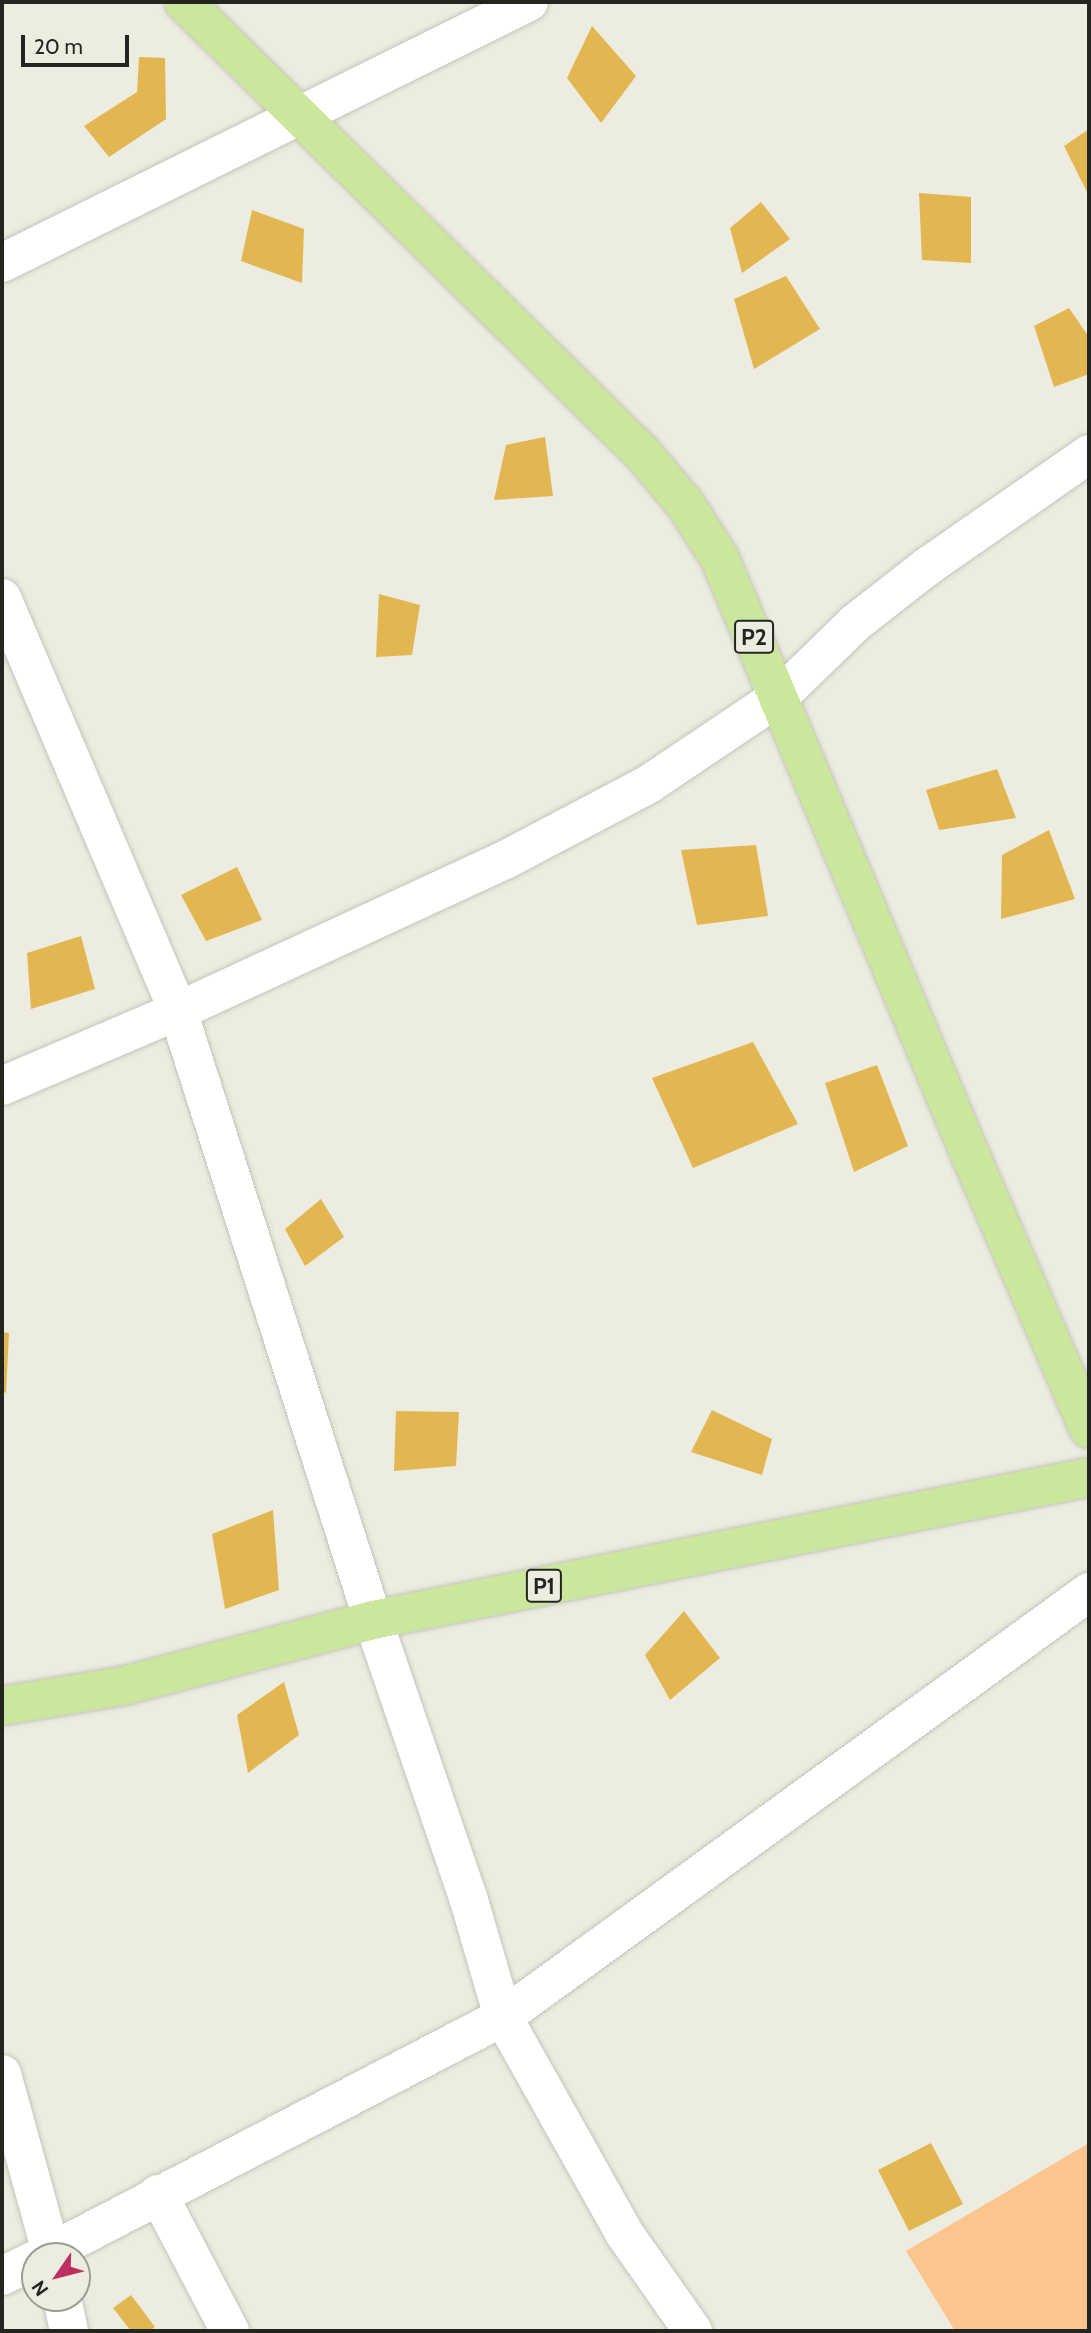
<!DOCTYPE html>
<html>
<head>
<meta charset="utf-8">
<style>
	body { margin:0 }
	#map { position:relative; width:1091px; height:2333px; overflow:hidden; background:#ecece0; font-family:Cabin,sans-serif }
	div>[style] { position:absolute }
	.green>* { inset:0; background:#fcc58d }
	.building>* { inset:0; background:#e2b752 }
	.roads { filter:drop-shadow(0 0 2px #c4c4b9) drop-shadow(0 0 2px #c4c4b9) }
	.street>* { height:38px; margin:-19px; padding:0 19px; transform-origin:19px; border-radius:19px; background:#fff }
	.primary>* { height:38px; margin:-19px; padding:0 19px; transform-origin:19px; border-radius:19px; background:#cbe69d }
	span { translate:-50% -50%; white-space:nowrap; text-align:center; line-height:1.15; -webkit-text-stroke:6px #ecece0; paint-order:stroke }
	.shield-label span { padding:2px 5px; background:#ecece0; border:2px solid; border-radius:5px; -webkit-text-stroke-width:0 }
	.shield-label { font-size:23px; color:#252520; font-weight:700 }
	.frame { position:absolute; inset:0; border:4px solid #252520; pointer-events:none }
	.north { position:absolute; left:21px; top:2242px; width:70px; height:70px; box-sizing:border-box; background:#ecece0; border:2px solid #9c9c93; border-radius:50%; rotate:235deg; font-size:19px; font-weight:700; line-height:28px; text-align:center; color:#252520 }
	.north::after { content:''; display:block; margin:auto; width:24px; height:32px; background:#be305f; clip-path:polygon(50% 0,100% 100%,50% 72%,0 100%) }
	.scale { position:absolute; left:21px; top:35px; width:108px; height:32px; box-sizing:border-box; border:4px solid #252520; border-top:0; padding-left:9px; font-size:21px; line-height:24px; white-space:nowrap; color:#252520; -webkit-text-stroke:5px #ecece0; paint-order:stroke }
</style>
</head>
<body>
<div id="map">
	<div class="green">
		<div style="clip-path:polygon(1089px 2143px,1089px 2331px,955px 2331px,906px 2251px)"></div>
	</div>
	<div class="building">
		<div style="clip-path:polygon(592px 26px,636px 76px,601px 123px,567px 78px)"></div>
		<div style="clip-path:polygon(139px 57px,165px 58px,166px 119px,109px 157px,84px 126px,137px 92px)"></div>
		<div style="clip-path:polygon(1089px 129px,1089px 196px,1064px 146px)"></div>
		<div style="clip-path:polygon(919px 193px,971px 197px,971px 263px,922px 260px)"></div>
		<div style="clip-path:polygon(761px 202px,790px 239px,742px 273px,730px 228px)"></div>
		<div style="clip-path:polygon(252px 210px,304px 229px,302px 283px,241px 261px)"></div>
		<div style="clip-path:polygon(786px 276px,820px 329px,754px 369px,734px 299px)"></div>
		<div style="clip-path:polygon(1069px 308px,1089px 337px,1089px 374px,1054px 387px,1034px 326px)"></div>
		<div style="clip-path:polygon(545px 437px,553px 496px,494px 500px,506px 445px)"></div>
		<div style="clip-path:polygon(379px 594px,420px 605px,412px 655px,376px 657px)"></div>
		<div style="clip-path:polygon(997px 769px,1016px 818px,939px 830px,926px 790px)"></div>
		<div style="clip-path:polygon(1049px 830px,1075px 899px,1001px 919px,1002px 855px)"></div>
		<div style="clip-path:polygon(756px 845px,768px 916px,697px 925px,681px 850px)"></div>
		<div style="clip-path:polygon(237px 867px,262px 920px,206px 941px,181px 895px)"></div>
		<div style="clip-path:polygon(81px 936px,95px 989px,31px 1009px,27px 953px)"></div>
		<div style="clip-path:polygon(753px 1042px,798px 1124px,693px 1168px,652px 1078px)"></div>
		<div style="clip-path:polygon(877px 1065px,908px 1146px,854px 1172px,825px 1083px)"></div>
		<div style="clip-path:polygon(321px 1199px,344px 1237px,305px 1266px,285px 1229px)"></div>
		<div style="clip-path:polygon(2px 1332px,9px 1333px,6px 1393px,2px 1391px)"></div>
		<div style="clip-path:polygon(712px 1410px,772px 1439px,762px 1475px,691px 1452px)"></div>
		<div style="clip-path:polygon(396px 1411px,459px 1412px,456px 1466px,394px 1471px)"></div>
		<div style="clip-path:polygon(273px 1510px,279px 1590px,225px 1609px,212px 1534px)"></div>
		<div style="clip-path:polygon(684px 1611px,720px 1658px,670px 1700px,645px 1655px)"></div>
		<div style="clip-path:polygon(284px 1682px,299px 1735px,248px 1773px,237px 1715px)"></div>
		<div style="clip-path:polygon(931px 2143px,963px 2204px,909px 2231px,878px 2170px)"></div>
		<div style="clip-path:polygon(131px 2295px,155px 2327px,149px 2331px,131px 2331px,113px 2308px)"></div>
	</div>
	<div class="roads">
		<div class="street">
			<div style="left:2px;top:263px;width:588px;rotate:-26.35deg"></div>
			<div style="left:2px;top:598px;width:449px;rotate:66.9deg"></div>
			<div style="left:178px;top:1011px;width:639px;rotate:72.25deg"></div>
			<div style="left:373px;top:1620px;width:293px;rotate:71.1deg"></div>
			<div style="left:468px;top:1897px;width:125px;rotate:73.7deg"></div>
			<div style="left:503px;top:2017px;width:248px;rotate:60.7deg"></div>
			<div style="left:624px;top:2233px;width:120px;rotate:54.9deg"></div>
			<div style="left:2px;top:1086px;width:191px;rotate:-23.1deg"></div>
			<div style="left:178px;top:1011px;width:360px;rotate:-24.8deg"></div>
			<div style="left:505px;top:860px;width:163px;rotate:-27.8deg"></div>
			<div style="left:649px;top:784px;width:158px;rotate:-33.9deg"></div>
			<div style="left:780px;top:696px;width:105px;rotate:-44.2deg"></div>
			<div style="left:855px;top:623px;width:93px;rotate:-38deg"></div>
			<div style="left:928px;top:566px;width:196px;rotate:-34.8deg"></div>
			<div style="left:2px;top:2074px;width:189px;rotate:74.6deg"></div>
			<div style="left:158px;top:2194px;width:155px;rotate:62.3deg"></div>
			<div style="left:43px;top:2256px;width:518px;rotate:-27.45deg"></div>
			<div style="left:503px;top:2017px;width:724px;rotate:-35.95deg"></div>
			<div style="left:2px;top:2276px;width:37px;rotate:-26deg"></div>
			<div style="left:62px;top:2298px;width:34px;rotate:78deg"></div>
		</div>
		<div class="primary">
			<div style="left:184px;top:2px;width:644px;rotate:44.56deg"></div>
			<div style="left:643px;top:454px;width:65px;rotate:50deg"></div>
			<div style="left:685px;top:504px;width:65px;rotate:57.5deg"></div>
			<div style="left:720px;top:559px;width:651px;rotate:67.22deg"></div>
			<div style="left:972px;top:1159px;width:294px;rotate:66.6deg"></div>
			<div style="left:2px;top:1706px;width:127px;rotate:-9.5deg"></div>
			<div style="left:127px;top:1685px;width:254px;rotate:-14.8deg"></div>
			<div style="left:373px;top:1620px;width:730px;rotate:-11.29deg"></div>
		</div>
	</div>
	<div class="shield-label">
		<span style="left:754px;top:637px">P2</span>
		<span style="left:544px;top:1586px">P1</span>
	</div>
	<div class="frame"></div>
	<div class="north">N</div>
	<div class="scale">20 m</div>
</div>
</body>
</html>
